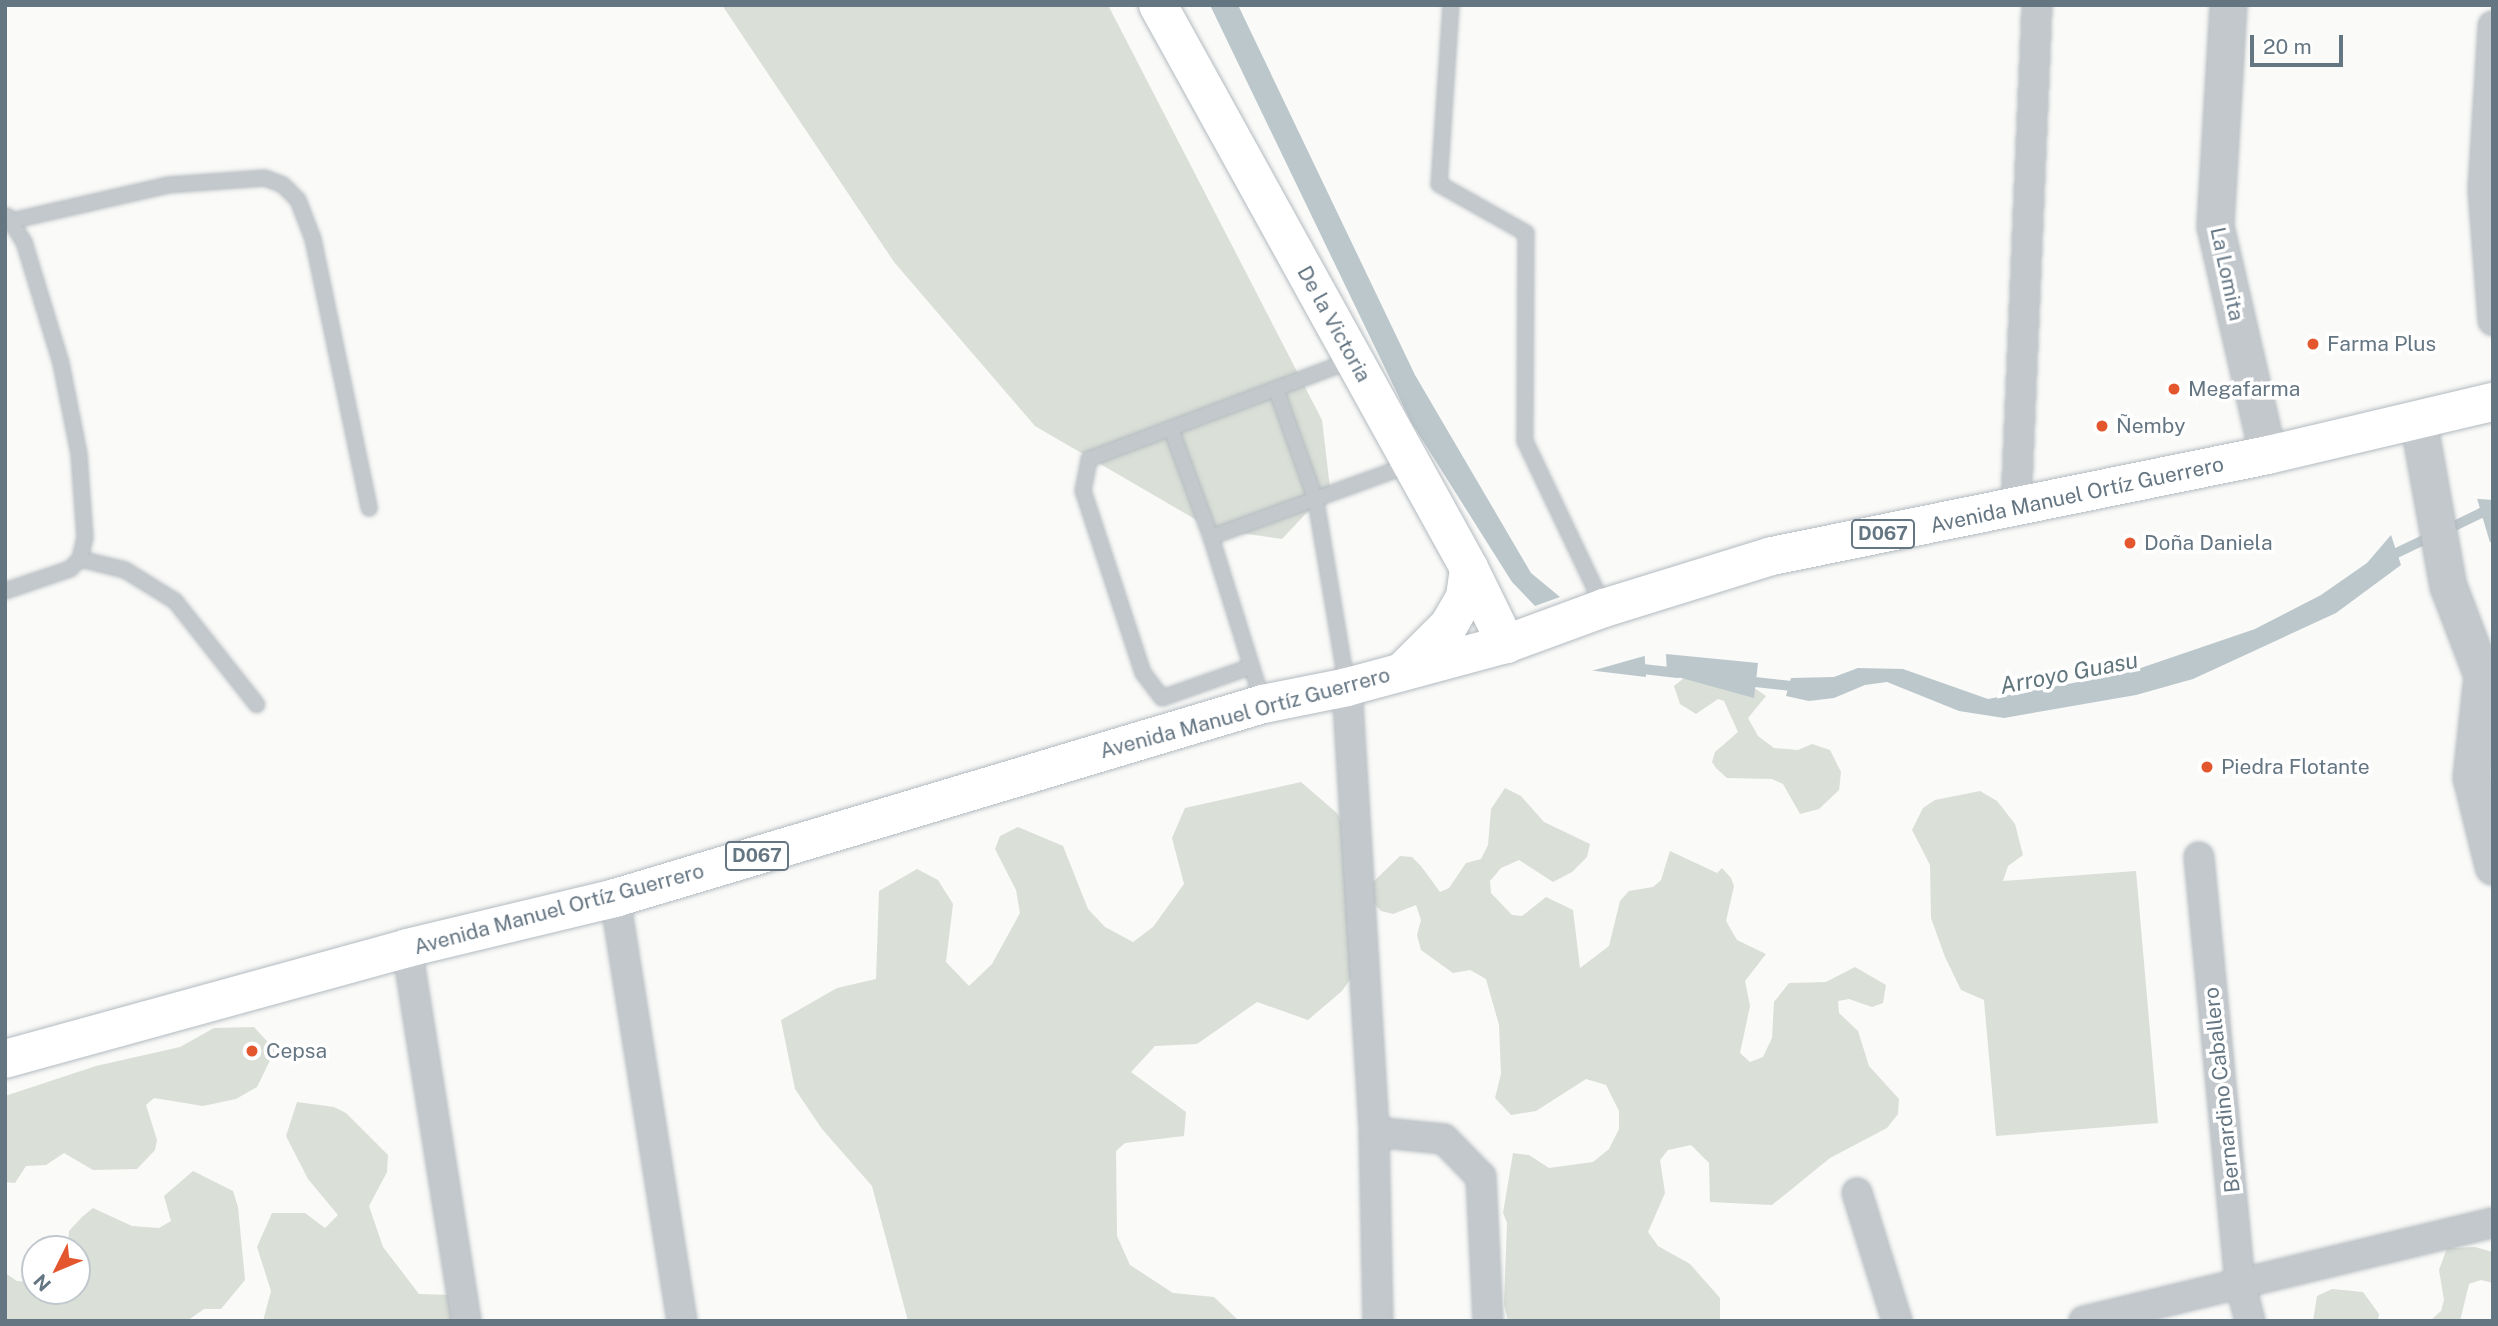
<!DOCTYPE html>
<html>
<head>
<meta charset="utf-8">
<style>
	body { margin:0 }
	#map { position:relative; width:2498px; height:1326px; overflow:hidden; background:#fafaf8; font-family:"Public Sans",sans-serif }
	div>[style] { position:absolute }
	.green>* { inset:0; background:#dadfd7 }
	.water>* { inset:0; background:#bbc7cb }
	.pier>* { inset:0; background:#fafaf8 }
	.stream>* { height:10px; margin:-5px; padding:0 5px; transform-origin:5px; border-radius:5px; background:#bbc7cb }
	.roads { filter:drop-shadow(0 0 2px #b3babf) drop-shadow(0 0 2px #b3babf) }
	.service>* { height:14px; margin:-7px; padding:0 7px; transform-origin:7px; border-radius:7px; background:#c3c8cc }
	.minor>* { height:28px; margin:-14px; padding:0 14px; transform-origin:14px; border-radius:14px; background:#c3c8cc }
	.tertiary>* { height:35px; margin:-17.5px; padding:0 17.5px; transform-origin:17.5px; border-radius:17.5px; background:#c3c8cc }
	.secondary>* { height:38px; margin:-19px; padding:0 19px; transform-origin:19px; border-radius:19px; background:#fff }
	.primary>* { height:38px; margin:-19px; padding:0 19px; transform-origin:19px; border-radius:19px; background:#fff }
	.dots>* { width:19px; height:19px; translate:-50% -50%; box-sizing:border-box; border:4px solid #fff; border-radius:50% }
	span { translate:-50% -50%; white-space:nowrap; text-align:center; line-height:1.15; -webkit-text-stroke:7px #fff; paint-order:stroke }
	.shield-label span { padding:2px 5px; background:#fff; border:2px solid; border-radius:5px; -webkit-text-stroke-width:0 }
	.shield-label { font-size:19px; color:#657683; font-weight:700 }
	.street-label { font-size:21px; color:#657683 }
	.poi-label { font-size:21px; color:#657683 }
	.left { translate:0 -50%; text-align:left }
	.water-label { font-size:23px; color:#60757c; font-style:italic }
	.frame { position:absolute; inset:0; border:7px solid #657683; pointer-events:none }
	.north { position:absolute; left:21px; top:1235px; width:70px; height:70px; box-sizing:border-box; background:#fff; border:2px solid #c1c8cd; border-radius:50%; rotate:227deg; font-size:19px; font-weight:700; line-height:28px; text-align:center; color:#657683 }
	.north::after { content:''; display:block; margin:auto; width:24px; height:32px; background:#e4572e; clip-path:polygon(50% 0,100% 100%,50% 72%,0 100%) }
	.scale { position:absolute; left:2250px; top:35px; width:93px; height:32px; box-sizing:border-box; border:4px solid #657683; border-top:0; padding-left:9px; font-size:21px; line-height:24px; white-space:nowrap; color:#657683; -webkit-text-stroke:5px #fff; paint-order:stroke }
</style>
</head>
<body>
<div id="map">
	<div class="green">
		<div style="clip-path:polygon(722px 5px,1108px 5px,1322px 420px,1330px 488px,1282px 539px,1212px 529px,1035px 426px,894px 262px)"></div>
		<div style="clip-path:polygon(1698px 667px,1750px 685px,1766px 696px,1748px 718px,1758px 736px,1774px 748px,1798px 750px,1812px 744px,1830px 750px,1841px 772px,1839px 790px,1819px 809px,1800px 814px,1783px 784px,1772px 779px,1727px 778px,1716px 768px,1712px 762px,1715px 752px,1738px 732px,1724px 701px,1718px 699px,1696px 714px,1680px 704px,1674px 686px)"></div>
		<div style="clip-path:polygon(1301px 782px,1338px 814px,1347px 835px,1367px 955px,1342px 991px,1308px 1020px,1257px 1002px,1197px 1044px,1155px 1046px,1131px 1072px,1186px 1112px,1184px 1136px,1125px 1143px,1116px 1151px,1117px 1236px,1130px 1265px,1173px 1293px,1214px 1297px,1239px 1321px,908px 1321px,872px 1186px,822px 1129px,795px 1089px,781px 1020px,837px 988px,876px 979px,879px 891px,917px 869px,938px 880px,953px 904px,946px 962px,969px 986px,992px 964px,1020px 913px,1016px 890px,995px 849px,1000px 836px,1018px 827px,1063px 846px,1088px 909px,1105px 927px,1133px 942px,1153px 927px,1184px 884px,1172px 838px,1185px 808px)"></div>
		<div style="clip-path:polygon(1505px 788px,1521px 796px,1544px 822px,1590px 844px,1587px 857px,1572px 872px,1553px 882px,1519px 860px,1501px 868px,1490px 881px,1491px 893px,1512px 915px,1522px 916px,1546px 897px,1573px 910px,1580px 968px,1609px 946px,1620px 901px,1629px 891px,1653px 887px,1661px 880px,1670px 851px,1717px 873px,1722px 868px,1731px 878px,1734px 886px,1726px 921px,1737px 940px,1766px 954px,1745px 981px,1750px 1006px,1740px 1053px,1750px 1062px,1763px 1057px,1772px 1038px,1774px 1002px,1789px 983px,1826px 982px,1855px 967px,1886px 985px,1883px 1003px,1872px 1007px,1849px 999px,1838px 1001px,1839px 1013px,1858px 1031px,1869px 1066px,1899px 1099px,1898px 1114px,1887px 1128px,1830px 1158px,1772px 1205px,1710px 1202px,1709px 1163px,1691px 1145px,1668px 1150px,1660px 1160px,1665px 1193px,1648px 1232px,1658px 1246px,1690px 1264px,1720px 1298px,1720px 1321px,1508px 1321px,1504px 1304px,1507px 1223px,1503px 1213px,1513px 1153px,1529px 1155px,1549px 1168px,1593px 1162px,1609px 1149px,1619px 1129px,1619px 1111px,1606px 1085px,1586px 1079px,1536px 1111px,1511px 1115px,1495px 1098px,1501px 1074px,1499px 1025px,1486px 979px,1470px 970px,1453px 973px,1421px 950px,1417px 935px,1421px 920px,1416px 905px,1393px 914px,1381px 911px,1369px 898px,1370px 885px,1400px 856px,1412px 857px,1421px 866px,1440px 892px,1449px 888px,1466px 863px,1481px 859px,1488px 845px,1491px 809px)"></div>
		<div style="clip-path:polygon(1980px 791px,1997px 801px,2015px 824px,2023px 855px,2008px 866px,2003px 881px,2136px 871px,2158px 1123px,1996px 1136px,1984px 1000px,1961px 990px,1945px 957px,1931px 918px,1930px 865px,1912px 830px,1923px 808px,1935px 800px)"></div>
		<div style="clip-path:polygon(254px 1027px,275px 1050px,257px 1087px,236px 1099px,203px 1106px,154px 1098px,146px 1105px,157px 1140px,155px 1150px,137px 1169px,93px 1170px,64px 1153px,46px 1165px,26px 1166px,15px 1183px,5px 1182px,5px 1096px,96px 1066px,180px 1047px,214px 1028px)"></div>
		<div style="clip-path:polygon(297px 1102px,334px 1107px,346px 1113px,388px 1155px,387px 1172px,369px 1206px,383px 1247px,419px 1294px,452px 1295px,475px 1321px,263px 1321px,271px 1291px,257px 1247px,272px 1213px,305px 1213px,325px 1228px,338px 1215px,308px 1179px,286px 1136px)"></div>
		<div style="clip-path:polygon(193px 1171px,233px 1191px,238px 1207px,245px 1280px,221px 1309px,204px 1309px,187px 1321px,5px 1321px,5px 1273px,17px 1281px,35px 1282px,35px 1291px,77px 1291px,77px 1249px,68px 1246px,69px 1231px,82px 1217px,93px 1208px,132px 1226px,159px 1228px,171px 1221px,164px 1196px)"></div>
		<div style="clip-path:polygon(2475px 1247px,2493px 1252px,2493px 1283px,2481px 1280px,2469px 1284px,2460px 1321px,2430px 1321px,2441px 1311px,2444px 1300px,2439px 1270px,2447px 1248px)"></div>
		<div style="clip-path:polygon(2332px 1289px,2363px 1292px,2379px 1314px,2378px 1321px,2313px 1321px,2317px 1296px)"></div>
	</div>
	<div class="water">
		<div style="clip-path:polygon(1210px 5px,1238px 5px,1415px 375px,1531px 573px,1560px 597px,1535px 606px,1512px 582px,1411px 422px)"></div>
		<div style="clip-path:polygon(2465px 498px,2493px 500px,2493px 541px,2481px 545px)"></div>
		<div style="clip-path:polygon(2391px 535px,2401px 565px,2336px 613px,2193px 679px,2136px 695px,2004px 718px,1959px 711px,1887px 682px,1865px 685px,1834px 698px,1809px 701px,1786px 696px,1791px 678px,1834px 677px,1858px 668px,1903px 669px,1988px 699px,2126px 673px,2255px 629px,2321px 595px,2367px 563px)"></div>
		<div style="clip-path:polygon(1644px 645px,1646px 677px,1579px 669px)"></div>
		<div style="clip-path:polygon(1666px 654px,1758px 663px,1754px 698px,1667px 674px)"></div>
	</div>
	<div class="pier">
		<div style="clip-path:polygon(2465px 494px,2476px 495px,2491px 546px,2478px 547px,2462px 499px)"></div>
		<div style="clip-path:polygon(1643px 642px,1648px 655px,1584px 673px,1576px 670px)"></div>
	</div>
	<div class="stream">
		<div style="left:2446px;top:530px;width:39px;rotate:-26deg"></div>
		<div style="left:2481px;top:513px;width:12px;rotate:5deg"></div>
		<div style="left:2386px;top:558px;width:51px;rotate:-25.6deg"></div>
		<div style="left:1634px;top:668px;width:44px;rotate:6.5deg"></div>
		<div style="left:1746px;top:681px;width:54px;rotate:6.3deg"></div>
	</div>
	<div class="roads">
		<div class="service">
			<div style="left:1451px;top:5px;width:179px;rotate:93.8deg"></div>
			<div style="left:1439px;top:184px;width:100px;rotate:29.4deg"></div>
			<div style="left:1526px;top:233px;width:208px;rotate:90.3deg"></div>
			<div style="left:1525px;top:441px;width:184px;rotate:64.6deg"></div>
			<div style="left:11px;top:221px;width:161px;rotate:-12.9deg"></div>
			<div style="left:168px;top:185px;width:97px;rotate:-4.1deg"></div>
			<div style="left:265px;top:178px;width:19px;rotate:21deg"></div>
			<div style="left:283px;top:185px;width:21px;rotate:45deg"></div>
			<div style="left:298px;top:200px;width:42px;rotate:69deg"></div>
			<div style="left:313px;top:239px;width:275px;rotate:78.2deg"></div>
			<div style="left:1276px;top:389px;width:119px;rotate:70.3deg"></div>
			<div style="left:1316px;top:501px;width:188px;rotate:80.5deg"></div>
			<div style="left:1171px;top:429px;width:115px;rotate:69.7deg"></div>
			<div style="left:80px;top:559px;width:46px;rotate:13.7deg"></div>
			<div style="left:125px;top:570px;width:59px;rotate:31.8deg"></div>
			<div style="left:175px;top:601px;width:132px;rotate:51.7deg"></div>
			<div style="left:5px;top:591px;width:69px;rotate:-18.7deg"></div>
			<div style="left:70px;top:569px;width:14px;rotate:-45deg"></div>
			<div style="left:80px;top:559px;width:22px;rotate:-77deg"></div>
			<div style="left:85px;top:538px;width:84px;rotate:-94.1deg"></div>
			<div style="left:79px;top:454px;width:93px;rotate:-101.2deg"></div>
			<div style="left:61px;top:363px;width:127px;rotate:-107deg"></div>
			<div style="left:24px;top:242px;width:31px;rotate:-123deg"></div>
			<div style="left:1250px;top:667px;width:93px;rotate:160.6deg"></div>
			<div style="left:1162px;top:698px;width:31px;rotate:-127deg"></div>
			<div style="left:1143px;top:673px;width:192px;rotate:-108.2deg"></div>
			<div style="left:1083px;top:491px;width:33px;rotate:-79deg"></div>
			<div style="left:1089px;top:459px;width:281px;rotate:-20.6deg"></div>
			<div style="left:1263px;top:703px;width:174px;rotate:-107.4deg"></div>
			<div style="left:1211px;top:537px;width:211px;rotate:-20deg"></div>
		</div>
		<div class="minor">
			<div style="left:2493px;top:26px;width:164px;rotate:93.5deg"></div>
			<div style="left:2483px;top:190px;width:131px;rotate:85.6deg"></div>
			<div style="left:2016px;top:508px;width:503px;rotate:-87.61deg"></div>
			<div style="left:1347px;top:687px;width:446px;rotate:86.5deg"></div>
			<div style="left:1374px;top:1132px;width:189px;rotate:88.8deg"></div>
			<div style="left:2199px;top:857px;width:427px;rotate:84.5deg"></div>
			<div style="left:2240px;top:1282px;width:40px;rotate:75.6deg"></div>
			<div style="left:615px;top:898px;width:428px;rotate:81deg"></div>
			<div style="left:407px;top:948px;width:378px;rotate:81deg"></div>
			<div style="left:1374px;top:1132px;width:70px;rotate:5.7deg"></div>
			<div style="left:1444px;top:1139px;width:53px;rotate:45.8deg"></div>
			<div style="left:1481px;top:1177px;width:144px;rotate:87.2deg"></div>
			<div style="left:1857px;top:1193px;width:134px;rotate:72.6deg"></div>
			<div style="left:2084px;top:1321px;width:421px;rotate:-13.5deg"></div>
		</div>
		<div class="tertiary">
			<div style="left:2228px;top:5px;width:221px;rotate:93.4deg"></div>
			<div style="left:2215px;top:226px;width:235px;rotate:77deg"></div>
			<div style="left:2418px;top:420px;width:169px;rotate:79.8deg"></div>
			<div style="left:2448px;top:586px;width:126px;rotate:69.1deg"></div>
			<div style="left:2481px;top:684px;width:94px;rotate:96.1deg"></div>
			<div style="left:2471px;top:777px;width:92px;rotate:76.1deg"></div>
		</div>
		<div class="secondary">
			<div style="left:1158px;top:5px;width:643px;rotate:61.08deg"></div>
			<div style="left:1469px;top:568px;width:85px;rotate:64deg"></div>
		</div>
		<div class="primary">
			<div style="left:1405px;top:669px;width:62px;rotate:-45deg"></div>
			<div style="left:1449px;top:625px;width:32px;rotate:-60deg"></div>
			<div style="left:1465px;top:597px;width:29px;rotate:-82deg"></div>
			<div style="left:5px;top:1059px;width:417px;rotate:-15.4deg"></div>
			<div style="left:407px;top:948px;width:214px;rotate:-13.5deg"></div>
			<div style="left:615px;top:898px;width:676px;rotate:-16.67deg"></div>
			<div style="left:1263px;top:704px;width:86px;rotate:-11.4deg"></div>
			<div style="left:1347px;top:687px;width:165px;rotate:-15.1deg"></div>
			<div style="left:1506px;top:644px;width:104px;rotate:-20.2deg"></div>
			<div style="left:1604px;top:608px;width:176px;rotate:-17.2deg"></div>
			<div style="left:1772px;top:556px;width:506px;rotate:-11.51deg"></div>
			<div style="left:2268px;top:455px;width:231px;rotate:-13.3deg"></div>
		</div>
	</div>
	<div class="dots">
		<div style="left:2313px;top:344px;background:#e4572e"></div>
		<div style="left:2174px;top:389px;background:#e4572e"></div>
		<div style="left:2102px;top:426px;background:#e4572e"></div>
		<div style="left:2130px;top:543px;background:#e4572e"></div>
		<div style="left:2207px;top:767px;background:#e4572e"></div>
		<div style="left:252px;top:1051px;background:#e4572e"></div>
	</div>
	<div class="shield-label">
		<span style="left:1883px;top:534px">D067</span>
		<span style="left:757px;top:856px">D067</span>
	</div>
	<div class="street-label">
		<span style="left:2227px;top:274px;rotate:78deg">La Lomita</span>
		<span style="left:1334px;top:324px;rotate:61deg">De la Victoria</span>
		<span style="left:2077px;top:495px;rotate:-12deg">Avenida Manuel Ortíz Guerrero</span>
		<span style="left:1245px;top:713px;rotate:-15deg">Avenida Manuel Ortíz Guerrero</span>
		<span style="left:559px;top:909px;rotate:-15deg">Avenida Manuel Ortíz Guerrero</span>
		<span style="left:2222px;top:1090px;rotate:-96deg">Bernardino Caballero</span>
	</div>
	<div class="poi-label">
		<span class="left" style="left:2327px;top:344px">Farma Plus</span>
		<span class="left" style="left:2188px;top:389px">Megafarma</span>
		<span class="left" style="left:2116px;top:426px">Ñemby</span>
		<span class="left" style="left:2144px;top:543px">Doña Daniela</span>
		<span class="left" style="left:2221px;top:767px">Piedra Flotante</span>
		<span class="left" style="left:266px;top:1051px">Cepsa</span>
	</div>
	<div class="water-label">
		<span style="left:2069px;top:673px;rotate:-11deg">Arroyo Guasu</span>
	</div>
	<div class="frame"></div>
	<div class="north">N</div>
	<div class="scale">20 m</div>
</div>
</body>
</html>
